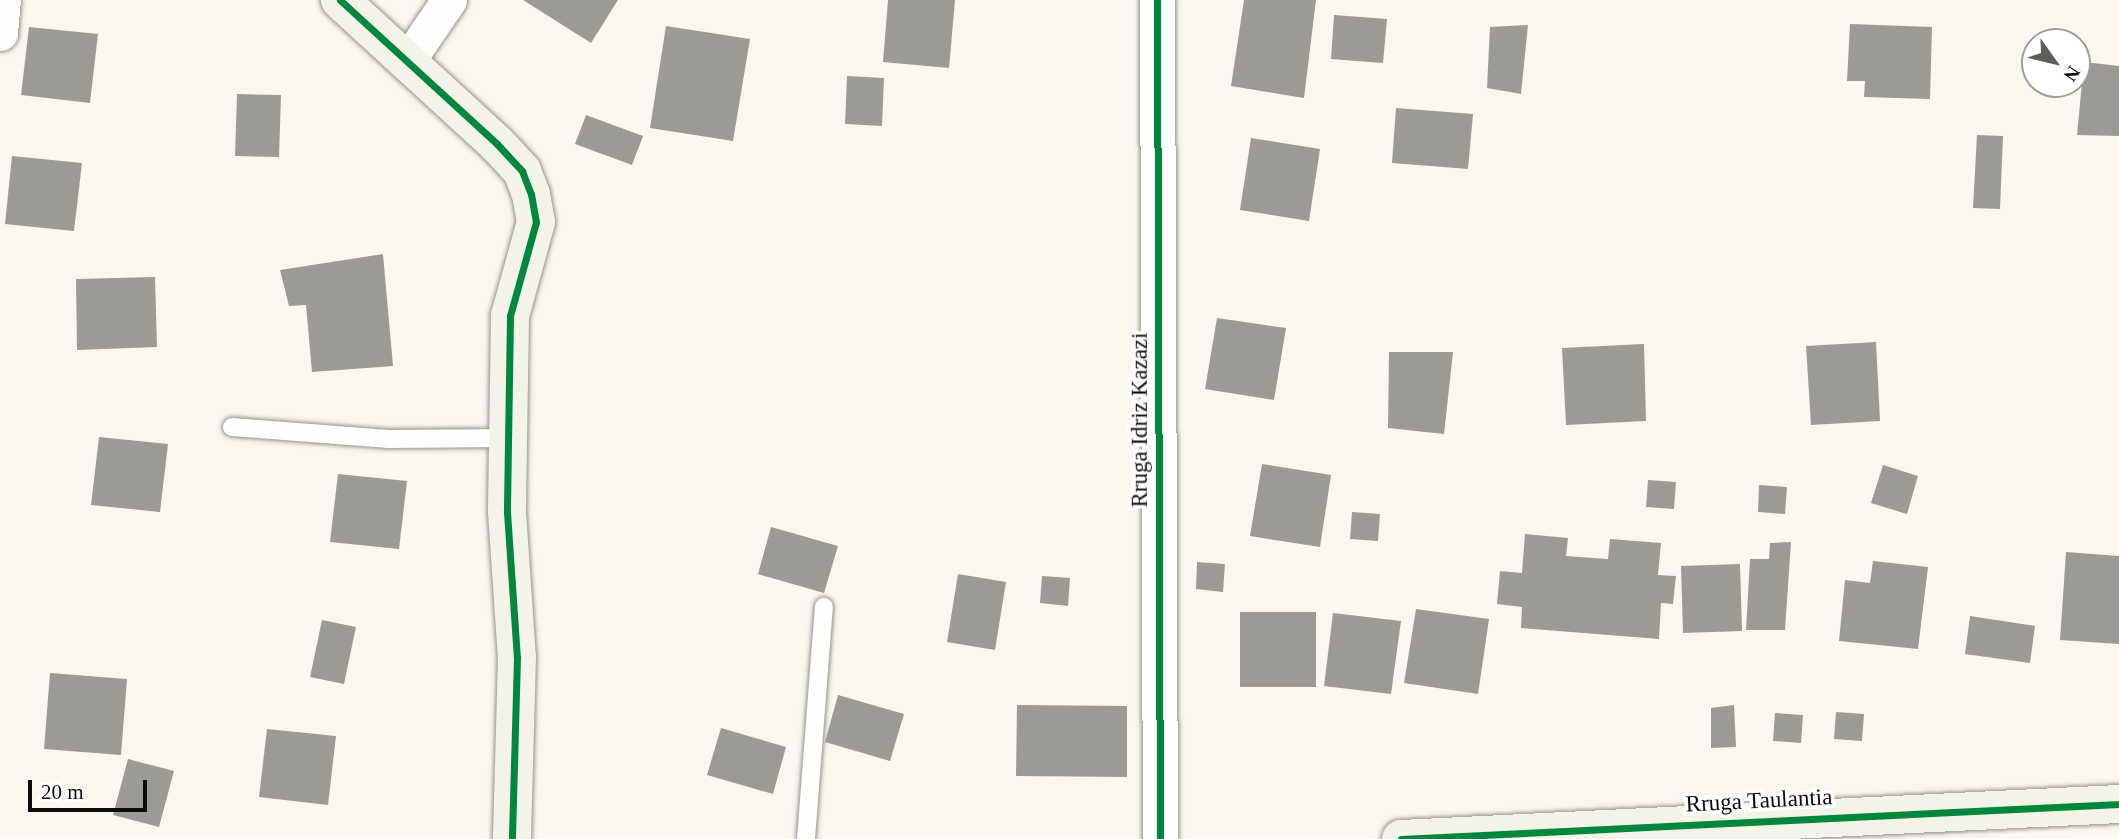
<!DOCTYPE html>
<html>
<head>
<meta charset="utf-8">
<style>
	body { margin:0 }
	#map { position:relative; width:2119px; height:839px; overflow:hidden; background:#faf8ee; font-family:"Times New Roman",serif }
	div>[style] { position:absolute }
	.building>* { inset:0; background:#9c9a95 }
	.roads { filter:drop-shadow(0 0 2px #93928d) drop-shadow(0 0 2px #93928d) }
	.lane>* { height:18px; margin:-9px; padding:0 9px; transform-origin:9px; border-radius:9px; background:#fefefc }
	.street>* { height:35px; margin:-17.5px; padding:0 17.5px; transform-origin:17.5px; border-radius:17.5px; background:#fefefc }
	.secondary>* { height:38px; margin:-19px; padding:0 19px; transform-origin:19px; border-radius:19px; background:#f4f3e8 }
	.cycleway>* { height:7px; margin:-3.5px; padding:0 3.5px; transform-origin:3.5px; border-radius:3.5px; background:#00873e }
	span { translate:-50% -50%; white-space:nowrap; text-align:center; line-height:1.15; -webkit-text-stroke:7px #fff; paint-order:stroke }
	.street-label { font-size:23px; color:#0b0b0b }
	.north { position:absolute; left:2021px; top:28px; width:70px; height:70px; box-sizing:border-box; background:#fff; border:2px solid #9d9d9d; border-radius:50%; rotate:124deg; font-size:19px; font-weight:700; line-height:28px; text-align:center; color:#0b0b0b }
	.north::after { content:''; display:block; margin:auto; width:24px; height:32px; background:#5f5e5a; clip-path:polygon(50% 0,100% 100%,50% 72%,0 100%) }
	.scale { position:absolute; left:28px; top:780px; width:119px; height:32px; box-sizing:border-box; border:4px solid #0b0b0b; border-top:0; padding-left:9px; font-size:21px; line-height:24px; white-space:nowrap; color:#0b0b0b; -webkit-text-stroke:5px #fff; paint-order:stroke }
</style>
</head>
<body>
<div id="map">
	<div class="building">
		<div style="clip-path:polygon(523px 0,618px 0,591px 43px)"></div>
		<div style="clip-path:polygon(888px 0,955px 0,949px 68px,883px 62px)"></div>
		<div style="clip-path:polygon(1244px 0,1316px 0,1304px 98px,1231px 86px)"></div>
		<div style="clip-path:polygon(1334px 15px,1387px 19px,1383px 63px,1331px 59px)"></div>
		<div style="clip-path:polygon(1850px 24px,1932px 27px,1930px 99px,1864px 97px,1865px 81px,1847px 81px)"></div>
		<div style="clip-path:polygon(1528px 25px,1521px 94px,1487px 88px,1490px 27px)"></div>
		<div style="clip-path:polygon(666px 26px,750px 39px,733px 141px,650px 128px)"></div>
		<div style="clip-path:polygon(29px 27px,98px 34px,90px 103px,21px 95px)"></div>
		<div style="clip-path:polygon(2084px 62px,2119px 66px,2119px 136px,2077px 135px)"></div>
		<div style="clip-path:polygon(847px 76px,884px 78px,882px 126px,845px 124px)"></div>
		<div style="clip-path:polygon(237px 94px,281px 95px,279px 157px,235px 156px)"></div>
		<div style="clip-path:polygon(1396px 108px,1473px 114px,1468px 169px,1392px 163px)"></div>
		<div style="clip-path:polygon(586px 115px,643px 136px,632px 165px,575px 144px)"></div>
		<div style="clip-path:polygon(1977px 135px,2003px 136px,2000px 209px,1973px 208px)"></div>
		<div style="clip-path:polygon(1251px 138px,1320px 149px,1309px 221px,1240px 210px)"></div>
		<div style="clip-path:polygon(12px 156px,82px 163px,74px 231px,5px 224px)"></div>
		<div style="clip-path:polygon(383px 254px,393px 366px,312px 372px,306px 305px,289px 306px,280px 270px)"></div>
		<div style="clip-path:polygon(155px 277px,157px 347px,77px 350px,76px 279px)"></div>
		<div style="clip-path:polygon(1217px 318px,1286px 328px,1274px 400px,1205px 389px)"></div>
		<div style="clip-path:polygon(1876px 342px,1880px 421px,1811px 425px,1806px 346px)"></div>
		<div style="clip-path:polygon(1644px 344px,1646px 421px,1566px 425px,1562px 348px)"></div>
		<div style="clip-path:polygon(1389px 352px,1453px 352px,1444px 434px,1388px 428px)"></div>
		<div style="clip-path:polygon(99px 437px,168px 444px,160px 512px,91px 505px)"></div>
		<div style="clip-path:polygon(1262px 464px,1331px 475px,1320px 547px,1250px 536px)"></div>
		<div style="clip-path:polygon(1883px 465px,1918px 476px,1907px 514px,1871px 503px)"></div>
		<div style="clip-path:polygon(338px 474px,407px 481px,399px 549px,330px 542px)"></div>
		<div style="clip-path:polygon(1648px 480px,1676px 482px,1674px 509px,1646px 507px)"></div>
		<div style="clip-path:polygon(1759px 485px,1787px 487px,1785px 514px,1758px 512px)"></div>
		<div style="clip-path:polygon(1352px 512px,1380px 514px,1378px 541px,1350px 539px)"></div>
		<div style="clip-path:polygon(771px 527px,838px 546px,824px 593px,758px 574px)"></div>
		<div style="clip-path:polygon(1525px 534px,1568px 538px,1566px 556px,1608px 559px,1610px 539px,1661px 543px,1658px 575px,1676px 576px,1673px 604px,1661px 603px,1659px 639px,1521px 628px,1522px 607px,1497px 604px,1500px 571px,1522px 573px)"></div>
		<div style="clip-path:polygon(1791px 542px,1785px 630px,1746px 630px,1750px 559px,1769px 559px,1770px 543px)"></div>
		<div style="clip-path:polygon(2066px 552px,2119px 556px,2119px 644px,2060px 640px)"></div>
		<div style="clip-path:polygon(1873px 561px,1928px 567px,1918px 649px,1839px 641px,1845px 580px,1870px 583px)"></div>
		<div style="clip-path:polygon(1197px 562px,1225px 564px,1223px 592px,1196px 589px)"></div>
		<div style="clip-path:polygon(1740px 564px,1742px 631px,1683px 633px,1681px 566px)"></div>
		<div style="clip-path:polygon(958px 574px,1006px 582px,995px 650px,947px 642px)"></div>
		<div style="clip-path:polygon(1042px 576px,1070px 578px,1068px 606px,1040px 603px)"></div>
		<div style="clip-path:polygon(1416px 609px,1489px 619px,1478px 694px,1404px 683px)"></div>
		<div style="clip-path:polygon(1240px 612px,1316px 612px,1316px 687px,1240px 687px)"></div>
		<div style="clip-path:polygon(1333px 613px,1401px 621px,1391px 694px,1324px 686px)"></div>
		<div style="clip-path:polygon(1970px 616px,2035px 626px,2030px 663px,1965px 654px)"></div>
		<div style="clip-path:polygon(322px 620px,356px 627px,344px 684px,310px 677px)"></div>
		<div style="clip-path:polygon(50px 673px,127px 679px,121px 755px,44px 749px)"></div>
		<div style="clip-path:polygon(838px 695px,904px 714px,890px 761px,825px 742px)"></div>
		<div style="clip-path:polygon(1017px 705px,1127px 706px,1127px 777px,1016px 776px)"></div>
		<div style="clip-path:polygon(1734px 705px,1736px 747px,1711px 748px,1711px 708px)"></div>
		<div style="clip-path:polygon(1836px 712px,1864px 714px,1862px 741px,1834px 739px)"></div>
		<div style="clip-path:polygon(1775px 713px,1803px 715px,1801px 743px,1773px 741px)"></div>
		<div style="clip-path:polygon(721px 728px,786px 747px,773px 794px,707px 775px)"></div>
		<div style="clip-path:polygon(267px 729px,336px 736px,328px 805px,259px 797px)"></div>
		<div style="clip-path:polygon(128px 759px,174px 771px,159px 827px,113px 815px)"></div>
	</div>
	<div class="roads">
		<div class="lane">
			<div style="left:232px;top:427px;width:157px;rotate:4.4deg"></div>
			<div style="left:389px;top:439px;width:119px;rotate:-0.5deg"></div>
			<div style="left:806px;top:839px;width:233px;rotate:-85.6deg"></div>
		</div>
		<div class="street">
			<div style="left:1157px;top:0;width:839px;rotate:89.8deg"></div>
			<div style="left:0;top:33px;width:33px;rotate:-85deg"></div>
			<div style="left:408px;top:60px;width:73px;rotate:-55.7deg"></div>
		</div>
		<div class="secondary">
			<div style="left:340px;top:0;width:213px;rotate:42.5deg"></div>
			<div style="left:497px;top:144px;width:37px;rotate:47deg"></div>
			<div style="left:522px;top:171px;width:25px;rotate:69deg"></div>
			<div style="left:531px;top:194px;width:28px;rotate:80deg"></div>
			<div style="left:536px;top:222px;width:98px;rotate:105.5deg"></div>
			<div style="left:510px;top:316px;width:196px;rotate:90.9deg"></div>
			<div style="left:507px;top:512px;width:145px;rotate:86.1deg"></div>
			<div style="left:517px;top:657px;width:182px;rotate:91.6deg"></div>
			<div style="left:1401px;top:839px;width:719px;rotate:-2.79deg"></div>
		</div>
	</div>
	<div class="cycleway">
		<div style="left:340px;top:0;width:213px;rotate:42.5deg"></div>
		<div style="left:497px;top:144px;width:37px;rotate:47deg"></div>
		<div style="left:522px;top:171px;width:25px;rotate:69deg"></div>
		<div style="left:531px;top:194px;width:28px;rotate:80deg"></div>
		<div style="left:536px;top:222px;width:98px;rotate:105.5deg"></div>
		<div style="left:510px;top:316px;width:196px;rotate:90.9deg"></div>
		<div style="left:507px;top:512px;width:145px;rotate:86.1deg"></div>
		<div style="left:517px;top:657px;width:182px;rotate:91.6deg"></div>
		<div style="left:1157px;top:0;width:839px;rotate:89.8deg"></div>
		<div style="left:1401px;top:839px;width:719px;rotate:-2.79deg"></div>
	</div>
	<div class="street-label">
		<span style="left:1140px;top:420px;rotate:-90deg">Rruga Idriz Kazazi</span>
		<span style="left:1759px;top:801px;rotate:-3deg">Rruga Taulantia</span>
	</div>
	<div class="north">N</div>
	<div class="scale">20 m</div>
</div>
</body>
</html>
